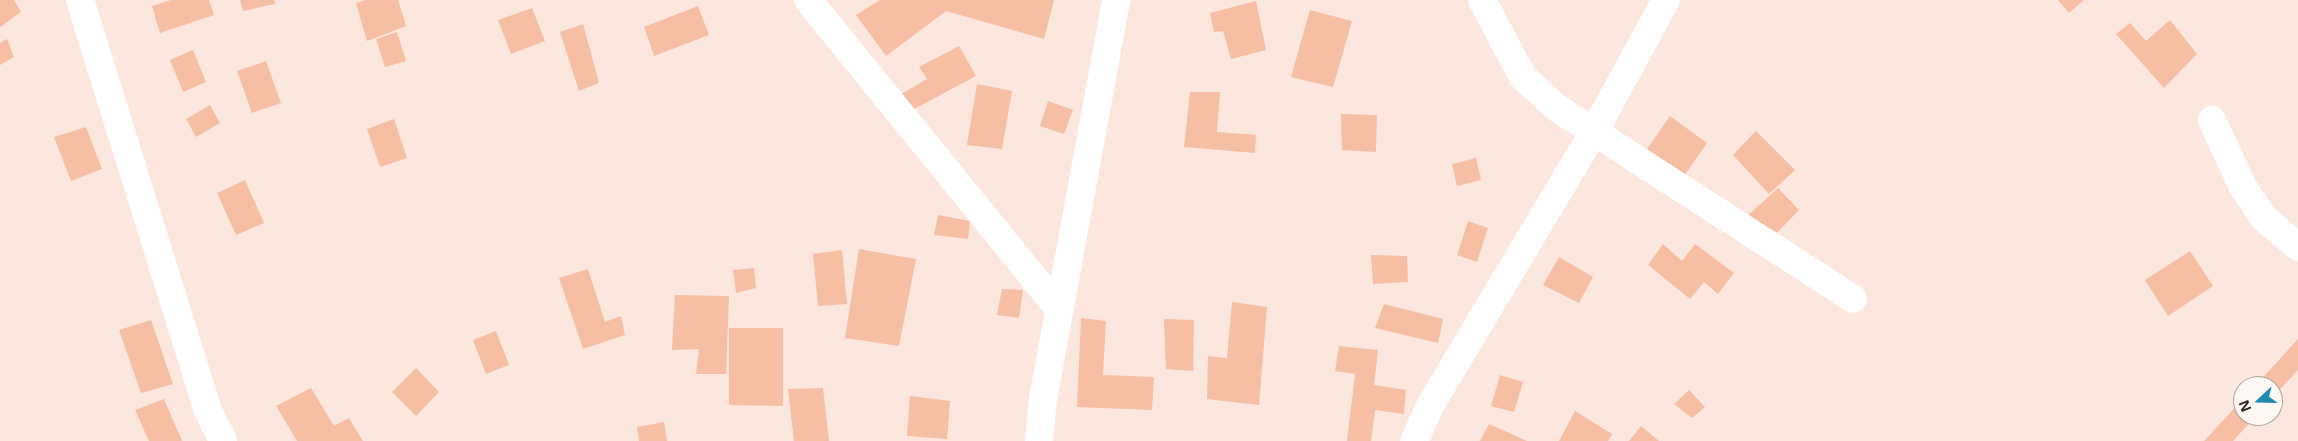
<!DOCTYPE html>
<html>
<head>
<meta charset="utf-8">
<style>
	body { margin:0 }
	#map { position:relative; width:2298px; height:441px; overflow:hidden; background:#fbe7de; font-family:"Noto Sans",sans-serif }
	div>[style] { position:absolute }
	.building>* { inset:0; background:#f6bea2 }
	.minor>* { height:28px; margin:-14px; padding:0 14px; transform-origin:14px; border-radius:14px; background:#fff }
	.highway>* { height:28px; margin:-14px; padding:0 14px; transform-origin:14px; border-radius:14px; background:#fff }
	span { translate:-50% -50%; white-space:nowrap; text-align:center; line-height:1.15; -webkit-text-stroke:4.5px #fef8f4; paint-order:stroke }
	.north { position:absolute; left:2233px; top:376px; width:50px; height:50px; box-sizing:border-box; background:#fef8f4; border:1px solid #aba39e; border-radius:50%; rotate:249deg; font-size:14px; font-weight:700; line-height:20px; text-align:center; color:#2f231e }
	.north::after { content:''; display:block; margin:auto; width:18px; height:22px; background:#1e8bb1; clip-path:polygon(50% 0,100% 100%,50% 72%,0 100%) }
</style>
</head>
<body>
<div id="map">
	<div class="building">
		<div style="clip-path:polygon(0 0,14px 0,21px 12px,0 27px)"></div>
		<div style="clip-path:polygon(171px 0,209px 0,214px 15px,160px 33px,152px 6px)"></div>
		<div style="clip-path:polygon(240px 0,274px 0,275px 4px,243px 11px)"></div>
		<div style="clip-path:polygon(365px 0,398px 0,406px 26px,367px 41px,356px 3px)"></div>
		<div style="clip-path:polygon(880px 0,1054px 0,1044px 39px,946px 11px,886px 56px,856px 15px)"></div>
		<div style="clip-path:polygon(2058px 0,2084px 0,2069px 13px)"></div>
		<div style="clip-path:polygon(1256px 1px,1266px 50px,1231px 59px,1223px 31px,1214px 32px,1210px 13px)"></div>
		<div style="clip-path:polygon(698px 6px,709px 35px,654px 56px,644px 27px)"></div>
		<div style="clip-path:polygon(532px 8px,545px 41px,511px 54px,498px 20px)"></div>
		<div style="clip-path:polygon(1310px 10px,1352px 21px,1333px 87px,1291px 77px)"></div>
		<div style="clip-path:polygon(2170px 20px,2197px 54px,2164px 88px,2116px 34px,2130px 23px,2146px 41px)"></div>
		<div style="clip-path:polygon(583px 24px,599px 83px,579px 91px,560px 32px)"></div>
		<div style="clip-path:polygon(397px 32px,406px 61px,385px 67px,376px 39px)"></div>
		<div style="clip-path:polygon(7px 39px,14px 57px,0 65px,0 43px)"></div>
		<div style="clip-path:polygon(959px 46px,976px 76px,903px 115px,893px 99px,927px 79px,919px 67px)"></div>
		<div style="clip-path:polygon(193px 50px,206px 82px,183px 92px,170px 60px)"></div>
		<div style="clip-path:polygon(266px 61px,281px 103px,252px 113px,237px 71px)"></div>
		<div style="clip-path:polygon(977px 84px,1012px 91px,1002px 149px,967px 145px)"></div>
		<div style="clip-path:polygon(1190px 92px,1220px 92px,1217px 132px,1256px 135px,1255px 153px,1184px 147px)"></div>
		<div style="clip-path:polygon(1048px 101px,1073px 110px,1064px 134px,1040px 126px)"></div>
		<div style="clip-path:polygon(210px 105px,220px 123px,196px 137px,186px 119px)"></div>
		<div style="clip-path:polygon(1341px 114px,1377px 115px,1376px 152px,1342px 150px)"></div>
		<div style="clip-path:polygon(1670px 116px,1707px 143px,1684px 176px,1647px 149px)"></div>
		<div style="clip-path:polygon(394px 119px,407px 158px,380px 167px,367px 129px)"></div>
		<div style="clip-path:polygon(86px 127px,102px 169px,71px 181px,54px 137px)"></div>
		<div style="clip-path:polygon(1756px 131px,1795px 170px,1769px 194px,1733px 155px)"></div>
		<div style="clip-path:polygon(1476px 158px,1481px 180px,1457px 186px,1452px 164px)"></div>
		<div style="clip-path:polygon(245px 180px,264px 223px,236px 235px,217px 193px)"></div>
		<div style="clip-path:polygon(1778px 188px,1799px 210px,1767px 243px,1745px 218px)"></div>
		<div style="clip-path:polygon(938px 215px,970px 221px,968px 239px,934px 235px)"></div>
		<div style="clip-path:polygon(1468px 221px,1488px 228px,1477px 262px,1457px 255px)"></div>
		<div style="clip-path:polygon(1663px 244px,1682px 261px,1695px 244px,1734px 273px,1718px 294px,1704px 282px,1690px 299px,1648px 265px)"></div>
		<div style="clip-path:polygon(859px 249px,916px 259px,899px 346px,845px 338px)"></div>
		<div style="clip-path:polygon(842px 250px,847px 304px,818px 306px,813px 254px)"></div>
		<div style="clip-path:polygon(2190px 251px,2213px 286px,2168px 316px,2145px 280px)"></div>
		<div style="clip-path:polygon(1371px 255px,1407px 256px,1408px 282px,1373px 284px)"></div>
		<div style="clip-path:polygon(1559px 257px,1593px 277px,1579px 303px,1543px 285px)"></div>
		<div style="clip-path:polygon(754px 268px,756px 288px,736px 293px,733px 270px)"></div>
		<div style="clip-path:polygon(588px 269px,605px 322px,621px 316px,625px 335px,583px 349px,559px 278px)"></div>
		<div style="clip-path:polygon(1002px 289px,1023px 290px,1019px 318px,997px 315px)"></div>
		<div style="clip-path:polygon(675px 295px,729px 296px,726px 374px,696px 374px,699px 349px,672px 350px)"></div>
		<div style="clip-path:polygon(1232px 302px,1267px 307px,1259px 405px,1207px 399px,1208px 356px,1227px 358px)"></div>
		<div style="clip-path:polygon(1384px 304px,1443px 319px,1438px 343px,1375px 328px)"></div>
		<div style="clip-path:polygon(1081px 318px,1106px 321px,1103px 375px,1154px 377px,1152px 410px,1077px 407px)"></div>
		<div style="clip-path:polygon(1164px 319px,1194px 320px,1193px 371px,1166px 369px)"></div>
		<div style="clip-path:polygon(151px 320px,173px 384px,141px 393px,119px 330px)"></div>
		<div style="clip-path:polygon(729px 328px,783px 328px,783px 406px,729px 405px)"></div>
		<div style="clip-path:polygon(496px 331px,509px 365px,486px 374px,473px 340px)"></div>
		<div style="clip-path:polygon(2298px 339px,2298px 370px,2273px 397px,2273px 386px,2255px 386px)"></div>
		<div style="clip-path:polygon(1339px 346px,1378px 350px,1374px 385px,1406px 390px,1404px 414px,1375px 410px,1371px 441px,1347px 441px,1355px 374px,1335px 371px)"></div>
		<div style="clip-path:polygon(416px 368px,439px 392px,416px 416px,392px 392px)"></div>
		<div style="clip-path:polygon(1500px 375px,1523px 382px,1514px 412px,1491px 406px)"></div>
		<div style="clip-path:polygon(311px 388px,334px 426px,349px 418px,363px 441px,297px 441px,276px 406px)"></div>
		<div style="clip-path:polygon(823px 388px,829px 441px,794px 441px,788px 389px)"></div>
		<div style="clip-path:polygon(1689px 390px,1705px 407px,1692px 418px,1674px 404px)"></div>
		<div style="clip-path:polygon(910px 396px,950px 401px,947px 439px,907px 436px)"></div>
		<div style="clip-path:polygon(164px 399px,182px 441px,149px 441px,135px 410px)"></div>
		<div style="clip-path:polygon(2243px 399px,2243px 416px,2256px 416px,2233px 441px,2204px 441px)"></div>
		<div style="clip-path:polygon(1575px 411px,1612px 434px,1608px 441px,1559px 441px)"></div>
		<div style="clip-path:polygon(664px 422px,667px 441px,639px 441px,637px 427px)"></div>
		<div style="clip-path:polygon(1489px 424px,1527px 441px,1480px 441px)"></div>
		<div style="clip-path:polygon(1641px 426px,1659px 441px,1629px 441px)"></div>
	</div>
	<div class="minor">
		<div style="left:808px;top:0;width:398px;rotate:50.9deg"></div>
		<div style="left:1482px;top:0;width:87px;rotate:62deg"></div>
		<div style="left:1523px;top:77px;width:46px;rotate:42.4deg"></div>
		<div style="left:1557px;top:108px;width:352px;rotate:32.8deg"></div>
		<div style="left:2212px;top:120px;width:74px;rotate:65.2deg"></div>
		<div style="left:2243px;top:187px;width:37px;rotate:56deg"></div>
		<div style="left:2264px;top:218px;width:45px;rotate:40.5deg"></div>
		<div style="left:1039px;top:441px;width:42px;rotate:-84.6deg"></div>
		<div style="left:1043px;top:399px;width:406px;rotate:-79.6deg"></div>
		<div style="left:1414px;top:441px;width:41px;rotate:-65.3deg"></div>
		<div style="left:1431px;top:404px;width:317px;rotate:-59.1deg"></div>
		<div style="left:1594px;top:132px;width:150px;rotate:-61.4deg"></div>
	</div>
	<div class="highway">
		<div style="left:80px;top:0;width:428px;rotate:72.7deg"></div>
		<div style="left:207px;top:409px;width:36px;rotate:63deg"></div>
	</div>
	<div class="north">N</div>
</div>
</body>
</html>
